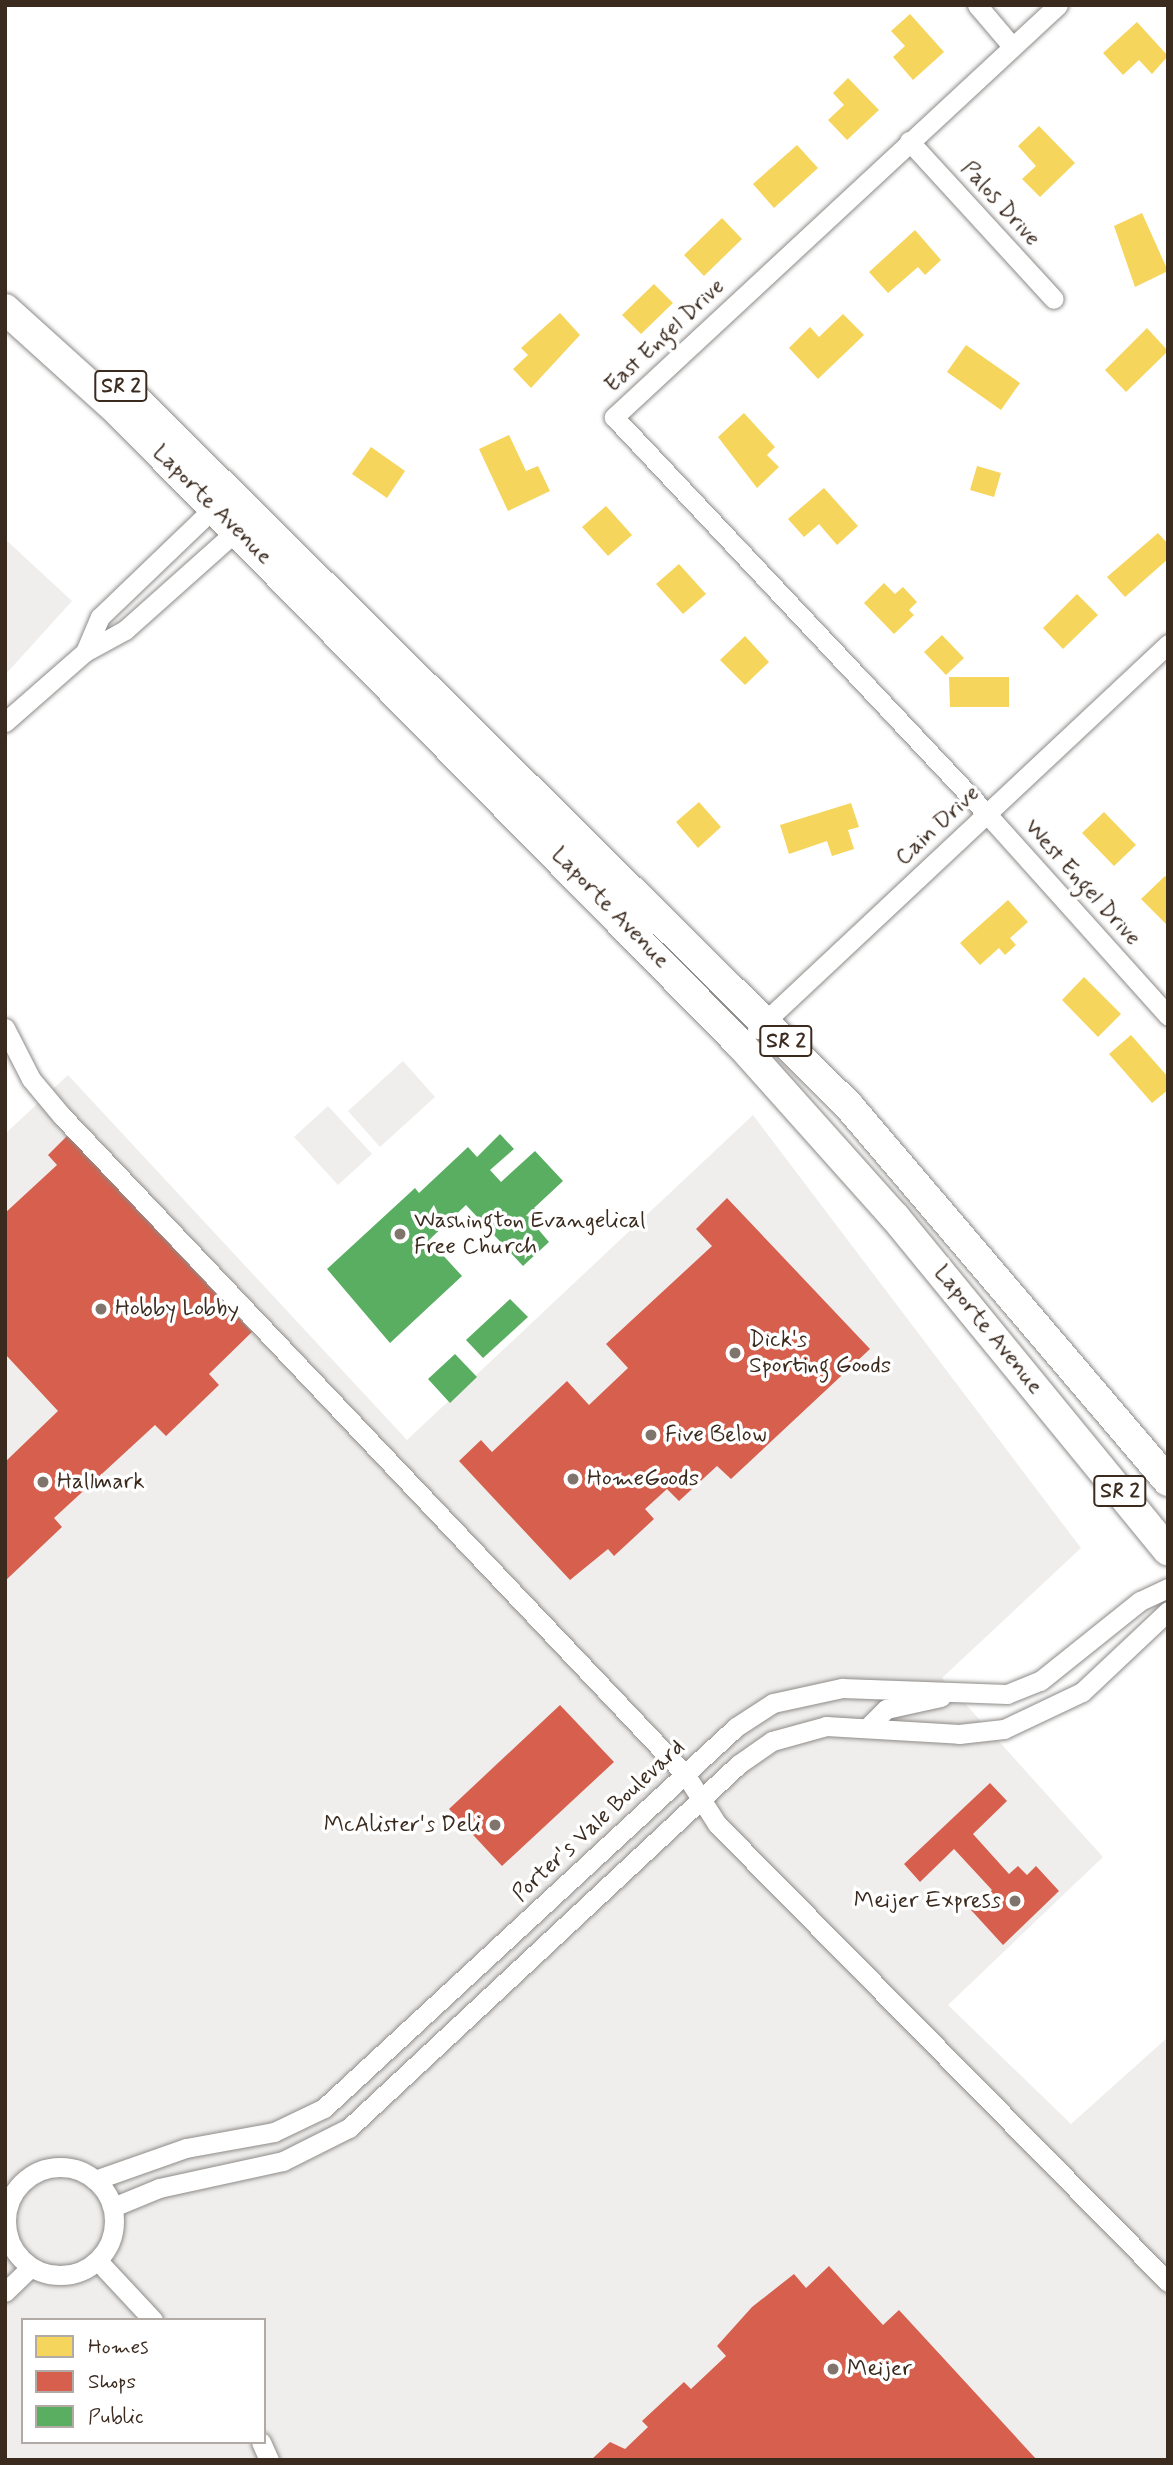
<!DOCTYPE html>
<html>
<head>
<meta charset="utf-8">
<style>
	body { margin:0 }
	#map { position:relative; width:1173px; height:2465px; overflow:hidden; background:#fff; font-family:Mynerve,sans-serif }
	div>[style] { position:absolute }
	.built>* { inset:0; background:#efeeed }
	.homes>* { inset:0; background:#f6d55c }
	.shops>* { inset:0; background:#d6604d }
	.public>* { inset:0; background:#5aae61 }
	.roads { filter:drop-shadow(0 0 2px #8e8b88) drop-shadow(0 0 2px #8e8b88) }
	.street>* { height:19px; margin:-9.5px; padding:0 9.5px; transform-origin:9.5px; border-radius:9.5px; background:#fff }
	.street>.ring { margin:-9.5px; padding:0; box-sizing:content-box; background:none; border:19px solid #fff; border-radius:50% }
	.primary>* { height:30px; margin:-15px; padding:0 15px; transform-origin:15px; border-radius:15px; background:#fff }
	.dots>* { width:19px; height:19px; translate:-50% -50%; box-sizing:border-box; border:4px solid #fff; border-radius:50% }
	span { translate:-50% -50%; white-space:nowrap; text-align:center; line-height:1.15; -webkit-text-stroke:7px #fff; paint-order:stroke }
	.shield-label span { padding:2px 5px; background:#fff; border:2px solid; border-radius:5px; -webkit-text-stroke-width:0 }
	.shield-label { font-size:21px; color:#3b2a1e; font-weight:700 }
	.street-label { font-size:23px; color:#3b2a1e }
	.poi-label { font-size:23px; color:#3b2a1e }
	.left { translate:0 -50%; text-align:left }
	.right { translate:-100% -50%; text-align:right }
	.frame { position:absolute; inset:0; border:7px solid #3b2a1e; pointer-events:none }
	.legend { position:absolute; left:21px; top:2318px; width:245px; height:126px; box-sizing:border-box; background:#fff; border:2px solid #b1aaa5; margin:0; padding:9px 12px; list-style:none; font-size:21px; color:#3b2a1e }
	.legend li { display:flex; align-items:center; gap:14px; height:35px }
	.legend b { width:35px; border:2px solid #b1aaa5 }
</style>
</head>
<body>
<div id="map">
	<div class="built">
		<div style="clip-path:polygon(5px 539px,72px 601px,5px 675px)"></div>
		<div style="clip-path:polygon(403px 1061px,435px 1097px,380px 1147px,348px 1111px)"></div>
		<div style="clip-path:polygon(evenodd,68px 1075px,407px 1440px,753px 1115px,1081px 1548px,942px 1678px,1103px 1857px,948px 2005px,1071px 2124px,1168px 2037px,1168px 2460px,5px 2460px,5px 1134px,68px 1075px,23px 2320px,264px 2320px,264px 2442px,23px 2442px,23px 2320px)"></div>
		<div style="clip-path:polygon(328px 1106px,372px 1154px,338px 1185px,294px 1137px)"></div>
	</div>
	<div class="homes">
		<div style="clip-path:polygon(910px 14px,944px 52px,913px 80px,893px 57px,905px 46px,891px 31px)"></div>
		<div style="clip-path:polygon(1137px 22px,1168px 56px,1152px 74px,1139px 60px,1123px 75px,1103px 53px)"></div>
		<div style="clip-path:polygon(848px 78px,879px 110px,847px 140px,828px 120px,844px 105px,833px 93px)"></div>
		<div style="clip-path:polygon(1039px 126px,1075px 163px,1040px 197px,1022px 179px,1036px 166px,1018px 146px)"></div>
		<div style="clip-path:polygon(797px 145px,818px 168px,774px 208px,753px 184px)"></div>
		<div style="clip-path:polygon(1142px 213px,1168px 271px,1135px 287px,1114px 226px)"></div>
		<div style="clip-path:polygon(722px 218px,742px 239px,704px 276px,684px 255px)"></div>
		<div style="clip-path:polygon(915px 230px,941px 260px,925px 275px,918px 267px,888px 293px,869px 272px)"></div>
		<div style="clip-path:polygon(654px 284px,673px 303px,641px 334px,622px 315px)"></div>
		<div style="clip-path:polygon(560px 313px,580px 335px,531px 388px,513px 369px,528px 355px,521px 348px)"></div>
		<div style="clip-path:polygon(843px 314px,864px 335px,818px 379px,789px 348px,810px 327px,819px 337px)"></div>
		<div style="clip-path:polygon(1147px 328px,1168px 351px,1126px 392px,1105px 370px)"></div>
		<div style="clip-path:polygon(966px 345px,1020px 383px,1001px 410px,947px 372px)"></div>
		<div style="clip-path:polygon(744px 413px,775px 447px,767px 455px,779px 467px,757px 488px,718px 437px)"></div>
		<div style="clip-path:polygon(509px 435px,526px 471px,538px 466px,550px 491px,508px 511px,479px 449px)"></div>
		<div style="clip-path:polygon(371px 447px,405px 471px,387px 498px,352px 474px)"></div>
		<div style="clip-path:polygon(977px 466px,1001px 473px,994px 497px,970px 490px)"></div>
		<div style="clip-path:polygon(824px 488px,858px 526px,837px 545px,819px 524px,804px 537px,788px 519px)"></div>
		<div style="clip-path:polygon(606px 506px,632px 535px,608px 556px,582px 527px)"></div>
		<div style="clip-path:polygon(1158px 533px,1168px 544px,1168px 559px,1125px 597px,1107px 577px)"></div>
		<div style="clip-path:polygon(679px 564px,706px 594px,683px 614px,656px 584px)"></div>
		<div style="clip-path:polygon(884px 583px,895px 594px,903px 587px,917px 602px,909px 610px,914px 615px,894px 634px,864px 603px)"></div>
		<div style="clip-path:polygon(1077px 594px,1098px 615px,1063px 649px,1043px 628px)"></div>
		<div style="clip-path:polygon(942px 635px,964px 658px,946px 675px,924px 652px)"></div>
		<div style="clip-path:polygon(745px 636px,769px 662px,745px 685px,720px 660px)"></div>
		<div style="clip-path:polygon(949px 677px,1009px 677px,1009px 707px,950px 707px)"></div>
		<div style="clip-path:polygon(699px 802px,721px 827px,698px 848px,676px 822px)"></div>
		<div style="clip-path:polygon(851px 803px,859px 827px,848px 830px,854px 849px,832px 856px,827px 841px,789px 854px,780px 825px)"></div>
		<div style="clip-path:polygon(1104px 812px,1136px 845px,1114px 866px,1082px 833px)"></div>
		<div style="clip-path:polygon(1165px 876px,1168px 879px,1168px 926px,1141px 899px)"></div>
		<div style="clip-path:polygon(1008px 900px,1028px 922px,1010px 938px,1016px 945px,1005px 955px,999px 948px,980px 965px,960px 943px)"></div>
		<div style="clip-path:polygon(1084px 977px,1121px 1014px,1098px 1037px,1062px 1000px)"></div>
		<div style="clip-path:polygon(1131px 1035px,1168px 1077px,1168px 1090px,1152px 1103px,1109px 1054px)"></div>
	</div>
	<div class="shops">
		<div style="clip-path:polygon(68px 1135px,252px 1332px,209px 1374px,219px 1385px,166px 1436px,155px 1425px,54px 1518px,62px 1527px,5px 1581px,5px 1462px,58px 1411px,5px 1354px,5px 1213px,57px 1165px,48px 1155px)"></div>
		<div style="clip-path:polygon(727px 1198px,870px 1349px,731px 1479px,717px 1466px,679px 1501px,667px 1489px,645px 1509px,654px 1519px,614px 1556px,608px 1549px,570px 1580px,459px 1461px,481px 1440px,492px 1452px,567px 1381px,589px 1405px,628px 1368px,606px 1344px,712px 1246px,696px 1229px)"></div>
		<div style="clip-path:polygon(560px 1705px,614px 1762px,502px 1866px,449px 1809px)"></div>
		<div style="clip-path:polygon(990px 1783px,1007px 1801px,973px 1834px,1009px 1874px,1018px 1866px,1027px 1875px,1036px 1866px,1059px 1891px,1003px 1945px,971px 1910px,992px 1890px,954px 1849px,920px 1882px,904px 1864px)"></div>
		<div style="clip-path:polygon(829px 2266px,883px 2325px,899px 2310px,1037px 2460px,591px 2460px,610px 2442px,625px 2449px,648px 2427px,642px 2421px,684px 2382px,691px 2389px,726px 2356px,717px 2346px,752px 2307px,794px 2274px,806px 2288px)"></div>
	</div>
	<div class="public">
		<div style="clip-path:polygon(500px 1134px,514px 1149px,490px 1170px,501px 1182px,535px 1151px,563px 1181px,534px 1208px,546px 1221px,538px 1229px,549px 1242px,523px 1266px,466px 1205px,429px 1240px,462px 1276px,390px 1343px,327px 1269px,415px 1188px,419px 1193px,468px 1147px,477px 1157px)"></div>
		<div style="clip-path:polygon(510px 1299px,528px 1317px,483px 1358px,466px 1340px)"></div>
		<div style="clip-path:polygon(455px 1354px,477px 1377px,450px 1403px,428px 1379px)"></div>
	</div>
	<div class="roads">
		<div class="street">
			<div style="left:977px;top:5px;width:52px;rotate:49.6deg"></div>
			<div style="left:1058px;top:5px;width:606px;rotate:137.14deg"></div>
			<div style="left:614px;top:417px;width:545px;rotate:46.79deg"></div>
			<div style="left:987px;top:814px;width:271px;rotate:48.1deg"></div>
			<div style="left:909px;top:141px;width:214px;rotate:47.5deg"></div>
			<div style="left:85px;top:652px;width:38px;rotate:-67deg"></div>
			<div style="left:100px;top:617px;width:168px;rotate:-43.8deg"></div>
			<div style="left:5px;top:722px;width:106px;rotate:-41.2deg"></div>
			<div style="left:85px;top:652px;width:46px;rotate:-28.8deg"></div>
			<div style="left:125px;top:630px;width:159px;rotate:-41.7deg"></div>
			<div style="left:5px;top:1028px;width:57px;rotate:63deg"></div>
			<div style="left:31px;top:1079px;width:48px;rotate:50deg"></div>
			<div style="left:62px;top:1116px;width:906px;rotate:46.57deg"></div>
			<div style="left:685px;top:1774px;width:59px;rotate:57.4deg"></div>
			<div style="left:717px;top:1824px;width:643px;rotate:45.44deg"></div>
			<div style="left:757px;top:1029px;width:563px;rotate:-43.13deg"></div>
			<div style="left:870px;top:1725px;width:23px;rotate:-45deg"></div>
			<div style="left:886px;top:1709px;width:56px;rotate:-12.3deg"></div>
			<div class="ring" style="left:6px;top:2167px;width:89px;height:89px"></div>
			<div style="left:95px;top:2180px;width:96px;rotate:-19.4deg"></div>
			<div style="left:186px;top:2148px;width:89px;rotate:-10.3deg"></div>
			<div style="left:274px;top:2132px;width:55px;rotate:-25.6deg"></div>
			<div style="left:324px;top:2108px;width:561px;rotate:-42.76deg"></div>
			<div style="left:736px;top:1727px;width:44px;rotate:-33deg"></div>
			<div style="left:773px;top:1703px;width:71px;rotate:-12.3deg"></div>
			<div style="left:842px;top:1688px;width:165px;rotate:2.1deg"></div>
			<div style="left:1007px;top:1694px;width:35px;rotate:-22deg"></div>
			<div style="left:1040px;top:1681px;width:128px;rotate:-38.7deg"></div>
			<div style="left:1140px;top:1601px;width:31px;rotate:-25deg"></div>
			<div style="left:113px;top:2207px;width:50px;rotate:-22.4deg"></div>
			<div style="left:159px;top:2188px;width:127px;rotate:-12.3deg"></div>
			<div style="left:283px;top:2161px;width:74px;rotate:-26.6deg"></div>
			<div style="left:349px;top:2128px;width:533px;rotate:-43.03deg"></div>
			<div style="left:739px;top:1764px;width:40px;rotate:-34.9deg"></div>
			<div style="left:772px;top:1741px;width:56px;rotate:-15.5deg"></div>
			<div style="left:826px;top:1726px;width:133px;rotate:3.4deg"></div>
			<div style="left:959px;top:1734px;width:45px;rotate:-6.3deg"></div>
			<div style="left:1004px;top:1729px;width:86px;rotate:-25.4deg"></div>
			<div style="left:1082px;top:1692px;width:118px;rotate:-43.3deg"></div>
			<div style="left:98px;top:2261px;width:81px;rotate:47deg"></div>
			<div style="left:5px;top:2292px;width:36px;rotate:-44deg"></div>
			<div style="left:261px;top:2442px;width:20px;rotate:66deg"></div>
		</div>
		<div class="primary">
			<div style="left:5px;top:309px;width:155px;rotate:42.1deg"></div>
			<div style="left:120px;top:413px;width:886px;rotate:45.5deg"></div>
			<div style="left:741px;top:1045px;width:231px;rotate:48.2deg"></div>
			<div style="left:895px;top:1217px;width:431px;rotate:50.7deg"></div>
			<div style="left:137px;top:401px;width:1001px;rotate:44.72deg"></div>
			<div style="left:848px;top:1105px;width:494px;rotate:49.6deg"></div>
		</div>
	</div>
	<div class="dots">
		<div style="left:400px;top:1234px;background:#80756d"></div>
		<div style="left:101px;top:1309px;background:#80756d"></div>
		<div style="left:735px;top:1353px;background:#80756d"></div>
		<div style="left:651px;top:1435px;background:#80756d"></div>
		<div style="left:573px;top:1479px;background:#80756d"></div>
		<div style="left:43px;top:1482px;background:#80756d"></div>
		<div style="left:495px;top:1825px;background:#80756d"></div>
		<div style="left:1015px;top:1901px;background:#80756d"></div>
		<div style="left:833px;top:2369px;background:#80756d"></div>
	</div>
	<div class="shield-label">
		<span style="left:121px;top:386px">SR 2</span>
		<span style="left:786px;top:1041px">SR 2</span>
		<span style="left:1120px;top:1491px">SR 2</span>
	</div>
	<div class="street-label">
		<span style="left:1000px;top:204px;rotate:48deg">Palos Drive</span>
		<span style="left:665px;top:336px;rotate:-43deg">East Engel Drive</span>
		<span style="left:212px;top:505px;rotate:45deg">Laporte Avenue</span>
		<span style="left:938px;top:826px;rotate:-43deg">Cain Drive</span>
		<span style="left:1082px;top:883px;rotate:48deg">West Engel Drive</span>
		<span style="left:610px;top:908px;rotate:46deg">Laporte Avenue</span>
		<span style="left:988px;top:1330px;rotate:51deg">Laporte Avenue</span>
		<span style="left:599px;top:1821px;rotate:-43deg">Porter's Vale Boulevard</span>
	</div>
	<div class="poi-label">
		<span class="left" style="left:414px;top:1234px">Washington Evangelical<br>Free Church</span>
		<span class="left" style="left:115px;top:1309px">Hobby Lobby</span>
		<span class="left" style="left:749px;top:1353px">Dick's<br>Sporting Goods</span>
		<span class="left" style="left:665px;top:1435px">Five Below</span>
		<span class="left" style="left:587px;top:1479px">HomeGoods</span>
		<span class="left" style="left:57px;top:1482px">Hallmark</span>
		<span class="right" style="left:481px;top:1825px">McAlister's Deli</span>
		<span class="right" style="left:1001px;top:1901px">Meijer Express</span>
		<span class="left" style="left:847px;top:2369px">Meijer</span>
	</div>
	<div class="frame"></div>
	<ul class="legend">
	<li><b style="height:19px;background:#f6d55c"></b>Homes</li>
	<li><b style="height:19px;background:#d6604d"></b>Shops</li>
	<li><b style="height:19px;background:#5aae61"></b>Public</li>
	</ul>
</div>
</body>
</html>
